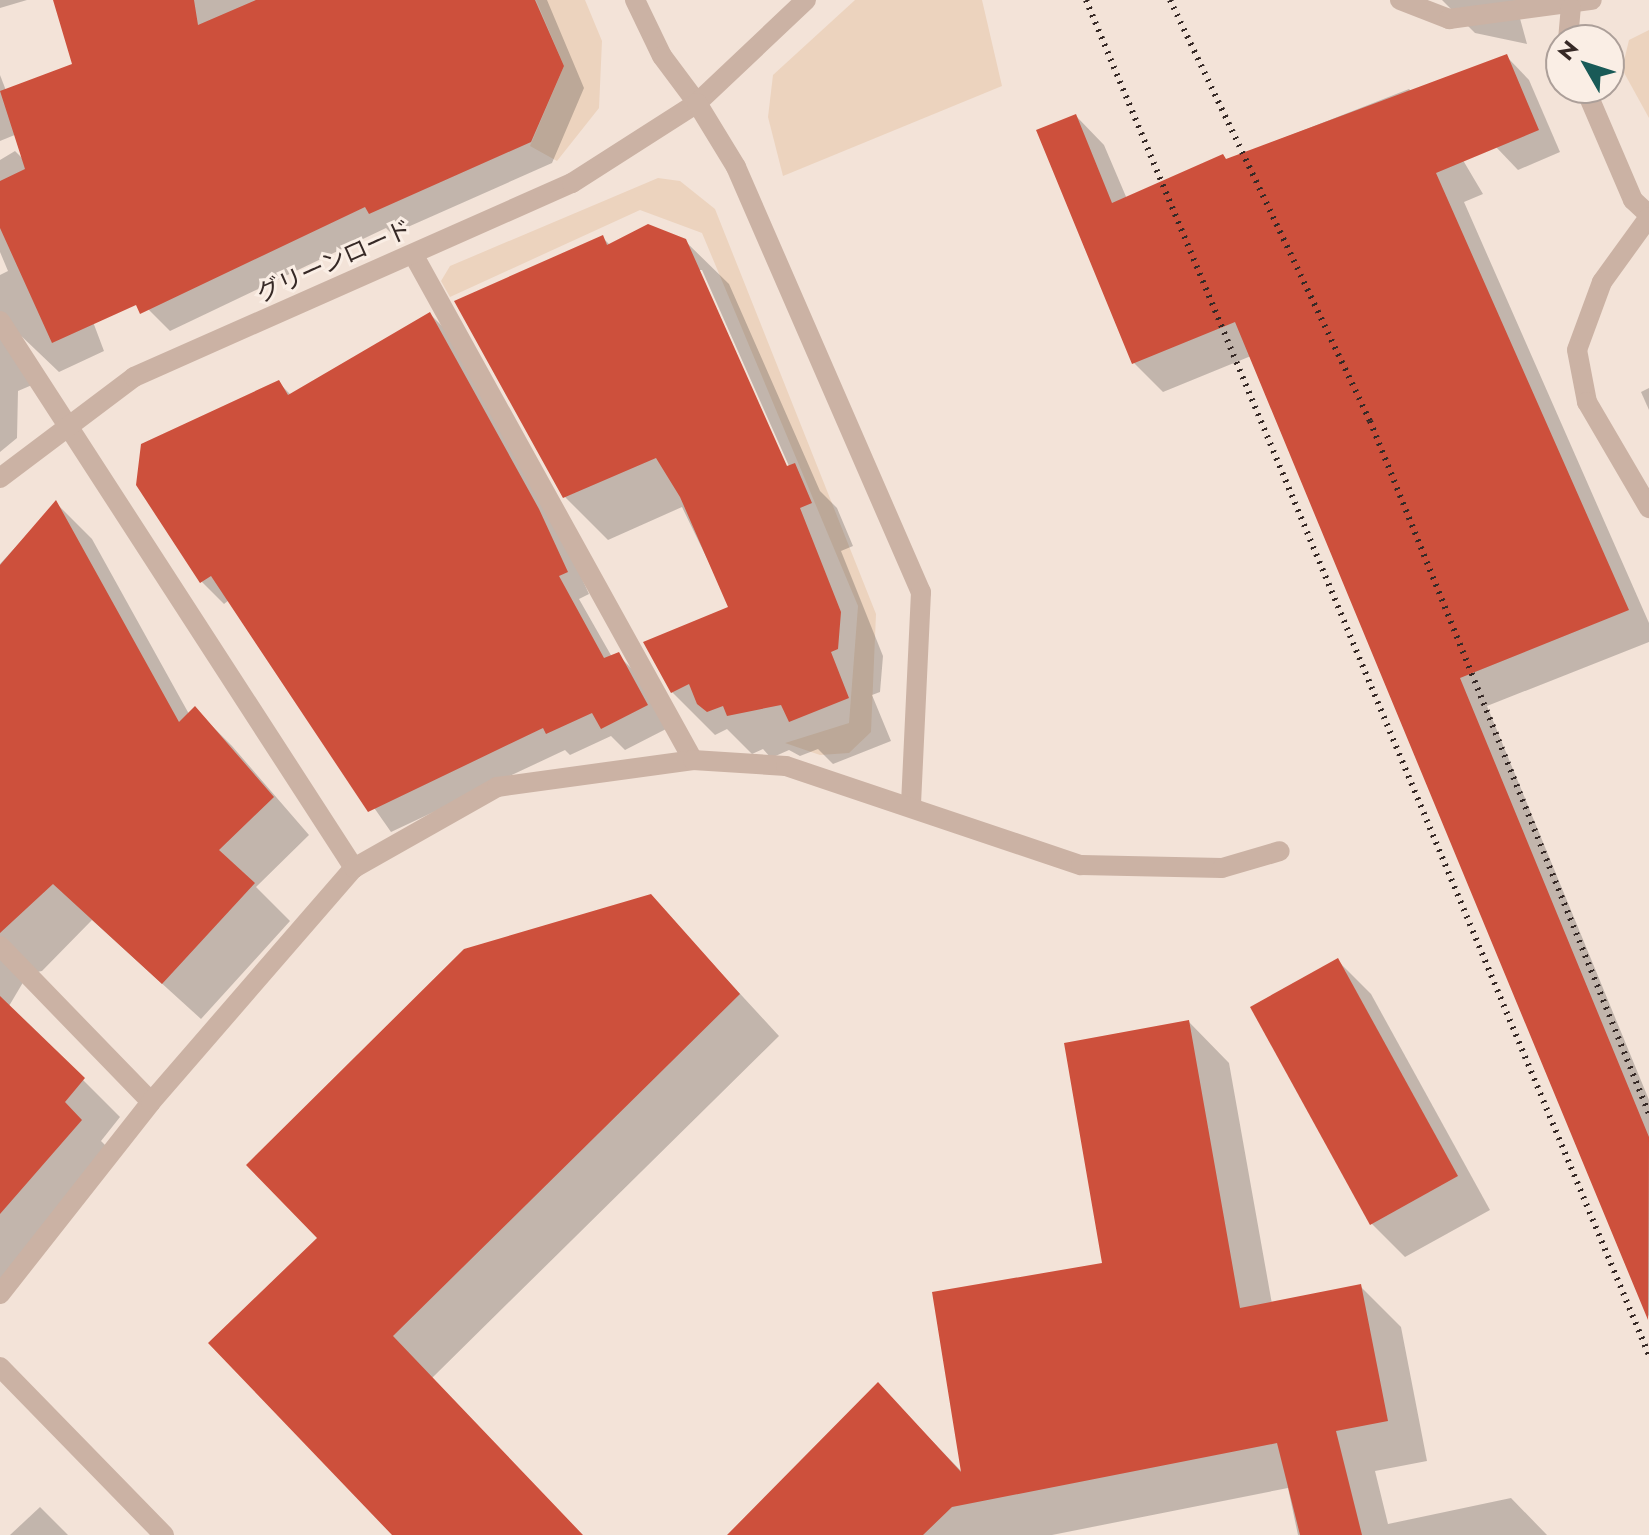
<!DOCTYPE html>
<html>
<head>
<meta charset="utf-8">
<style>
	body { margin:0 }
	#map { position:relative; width:1649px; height:1535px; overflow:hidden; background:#f3e3d8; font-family:Jost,"Noto Sans JP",sans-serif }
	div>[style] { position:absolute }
	.plaza>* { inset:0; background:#ecd3be }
	.shadow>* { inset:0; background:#0003 }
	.building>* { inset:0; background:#cd503c }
	.minor>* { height:20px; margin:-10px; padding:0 10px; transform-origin:10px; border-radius:10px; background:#cbb2a4 }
	.rail>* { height:6px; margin-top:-3px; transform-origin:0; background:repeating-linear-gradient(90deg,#362926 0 2px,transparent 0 8px) }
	span { translate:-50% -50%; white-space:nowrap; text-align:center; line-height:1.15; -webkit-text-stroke:6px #faeee5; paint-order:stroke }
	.street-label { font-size:24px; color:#362926 }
	.north { position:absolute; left:1545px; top:24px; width:80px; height:80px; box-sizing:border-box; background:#faeee5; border:2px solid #ac9f99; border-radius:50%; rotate:309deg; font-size:22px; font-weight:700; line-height:32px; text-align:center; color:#362926 }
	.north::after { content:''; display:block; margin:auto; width:28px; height:36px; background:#195a57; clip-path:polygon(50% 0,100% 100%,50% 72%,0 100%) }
</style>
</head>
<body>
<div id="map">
	<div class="plaza">
		<div style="clip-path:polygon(536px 0,585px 0,602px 41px,599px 108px,557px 161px,530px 146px,564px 66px)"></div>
		<div style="clip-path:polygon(855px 0,982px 0,1002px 86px,783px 176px,768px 117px,773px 75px)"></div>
		<div style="clip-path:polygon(1649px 30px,1649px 118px,1622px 69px,1629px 40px)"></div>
		<div style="clip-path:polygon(658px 178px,680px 181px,715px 209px,876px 614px,871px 732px,849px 753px,820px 755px,785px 743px,849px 723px,858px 606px,702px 233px,640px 210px,450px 297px,441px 281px,450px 266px)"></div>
	</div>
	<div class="shadow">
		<div style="clip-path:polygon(0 0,27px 0,0 8px)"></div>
		<div style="clip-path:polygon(55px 0,547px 0,584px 88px,552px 163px,392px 234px,386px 228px,170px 331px,149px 310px)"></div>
		<div style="clip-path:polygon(1442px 0,1524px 0,1516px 4px,1527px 44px,1475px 33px)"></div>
		<div style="clip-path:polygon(1507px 57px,1529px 80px,1560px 152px,1518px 170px,1496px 147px)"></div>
		<div style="clip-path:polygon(0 75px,22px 132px,0 141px)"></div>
		<div style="clip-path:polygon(1409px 89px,1438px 118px,1483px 194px,1464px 202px,1649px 623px,1649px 642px,1487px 706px,1649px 1100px,1649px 1317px,1251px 356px,1163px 392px,1134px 363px,1076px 116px,1104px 145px,1127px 199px)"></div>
		<div style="clip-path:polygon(15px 151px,37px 173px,104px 351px,59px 372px,16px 331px,32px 385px,18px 391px,17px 438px,0 452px,0 275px,8px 271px,0 252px,0 160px)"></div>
		<div style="clip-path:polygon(evenodd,602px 237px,611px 246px,685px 241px,729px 284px,820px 491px,837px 508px,853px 546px,841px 551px,883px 656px,880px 692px,872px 695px,891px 741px,833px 764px,818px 749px,800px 756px,789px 750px,771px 758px,763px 749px,752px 754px,727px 729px,715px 735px,672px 692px,731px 608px,682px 507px,608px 540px,565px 497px,456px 301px,602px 237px,698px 270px,702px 270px,793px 475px,789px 476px,698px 270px)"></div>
		<div style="clip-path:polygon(430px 314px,452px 336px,561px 533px,589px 594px,579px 599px,612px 657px,618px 655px,640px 677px,668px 728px,625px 750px,611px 736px,570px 755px,565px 750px,391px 832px,229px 600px,224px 604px,202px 582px,279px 383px,291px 395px)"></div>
		<div style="clip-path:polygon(1649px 388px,1649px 410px,1641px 392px)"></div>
		<div style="clip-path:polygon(56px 503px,92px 539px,189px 714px,195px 709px,232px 746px,309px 835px,256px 887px,290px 921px,201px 1019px,92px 920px,42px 971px,28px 974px,9px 1006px,120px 1117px,101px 1141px,118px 1158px,0 1294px,0 564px)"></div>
		<div style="clip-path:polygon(650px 896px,779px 1036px,432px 1378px,582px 1535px,395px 1535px,320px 1238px)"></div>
		<div style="clip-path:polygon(1338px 961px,1371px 994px,1490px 1210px,1405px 1257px,1372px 1224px)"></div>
		<div style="clip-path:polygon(1189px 1022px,1229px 1063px,1272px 1304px,1360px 1286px,1401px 1327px,1427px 1461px,1375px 1471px,1388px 1524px,1511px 1498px,1547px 1535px,1298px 1535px,1288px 1488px,1052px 1535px,729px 1535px,878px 1385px,964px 1474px,1105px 1265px)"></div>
		<div style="clip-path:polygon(40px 1507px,68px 1535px,10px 1535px)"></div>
	</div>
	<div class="building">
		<div style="clip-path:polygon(53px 0,194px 0,198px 25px,256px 0,535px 0,564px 66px,531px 142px,369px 214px,365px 207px,140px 314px,136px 305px,52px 343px,0 228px,0 181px,25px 169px,0 91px,72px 64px)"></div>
		<div style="clip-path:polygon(1507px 54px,1539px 130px,1436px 173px,1629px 610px,1460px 678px,1649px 1137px,1648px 1320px,1235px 322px,1132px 364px,1036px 130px,1076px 114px,1112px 203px,1223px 154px,1226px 159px)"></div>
		<div style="clip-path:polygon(648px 224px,686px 239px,787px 466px,795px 463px,812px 503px,800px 508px,841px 612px,838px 649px,831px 652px,849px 698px,789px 722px,781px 705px,727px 716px,723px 706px,707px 712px,697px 704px,689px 684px,671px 693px,643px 642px,728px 607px,680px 497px,656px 458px,563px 498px,454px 301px,603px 235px,607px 245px)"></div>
		<div style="clip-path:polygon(430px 312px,539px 509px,568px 572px,559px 576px,604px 658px,619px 652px,648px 705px,601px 729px,592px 713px,546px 734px,543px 728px,368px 812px,211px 576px,200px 583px,136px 485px,141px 444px,279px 380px,288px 395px)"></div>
		<div style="clip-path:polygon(56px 500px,179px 722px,195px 706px,274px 797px,219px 850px,255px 883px,162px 984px,53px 884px,0 933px,0 565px)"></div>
		<div style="clip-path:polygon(651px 894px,740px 994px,393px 1336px,583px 1535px,392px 1535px,208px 1343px,317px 1238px,246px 1165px,464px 949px)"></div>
		<div style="clip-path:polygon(1338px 958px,1458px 1176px,1370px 1225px,1250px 1007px)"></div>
		<div style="clip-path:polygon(0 996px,85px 1078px,65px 1102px,82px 1120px,0 1214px)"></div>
		<div style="clip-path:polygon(1189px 1020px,1240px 1308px,1361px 1284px,1388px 1421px,1336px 1431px,1362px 1535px,1300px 1535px,1277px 1443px,952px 1507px,923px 1535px,727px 1535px,878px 1382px,961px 1472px,932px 1292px,1102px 1263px,1064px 1043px)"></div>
	</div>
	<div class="minor">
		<div style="left:635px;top:0;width:62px;rotate:64.3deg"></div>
		<div style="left:662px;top:56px;width:59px;rotate:53.3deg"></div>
		<div style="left:697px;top:103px;width:150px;rotate:-43.4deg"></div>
		<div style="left:1400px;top:0;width:53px;rotate:21.2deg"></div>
		<div style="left:1449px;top:19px;width:144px;rotate:-7.6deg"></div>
		<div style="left:1568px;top:40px;width:32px;rotate:-85deg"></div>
		<div style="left:1585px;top:88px;width:122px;rotate:66.8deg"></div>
		<div style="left:1633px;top:200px;width:22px;rotate:43deg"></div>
		<div style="left:1649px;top:217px;width:80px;rotate:125.9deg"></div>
		<div style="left:1602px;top:282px;width:72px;rotate:110.2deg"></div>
		<div style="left:1577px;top:350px;width:53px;rotate:79.1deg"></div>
		<div style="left:1587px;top:402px;width:123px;rotate:59.7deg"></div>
		<div style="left:413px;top:254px;width:578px;rotate:61.04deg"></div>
		<div style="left:0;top:321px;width:652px;rotate:57.09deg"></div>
		<div style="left:0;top:478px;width:168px;rotate:-37deg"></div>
		<div style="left:134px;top:377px;width:479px;rotate:-23.9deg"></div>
		<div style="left:572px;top:183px;width:148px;rotate:-32.6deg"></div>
		<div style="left:697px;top:103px;width:75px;rotate:58.6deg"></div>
		<div style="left:736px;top:167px;width:464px;rotate:66.5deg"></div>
		<div style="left:921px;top:592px;width:212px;rotate:92.7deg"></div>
		<div style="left:0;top:946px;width:217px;rotate:45.9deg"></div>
		<div style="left:0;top:1294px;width:244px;rotate:-51.8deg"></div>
		<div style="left:151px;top:1102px;width:310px;rotate:-49.1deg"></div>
		<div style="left:354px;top:868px;width:164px;rotate:-29.5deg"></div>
		<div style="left:497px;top:787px;width:198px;rotate:-7.8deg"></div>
		<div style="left:693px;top:760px;width:93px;rotate:3.7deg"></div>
		<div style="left:786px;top:766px;width:311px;rotate:18.6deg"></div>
		<div style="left:1081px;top:865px;width:141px;rotate:1.2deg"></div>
		<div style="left:1222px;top:868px;width:60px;rotate:-16.3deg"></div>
		<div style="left:0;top:1367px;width:235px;rotate:45.7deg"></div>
	</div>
	<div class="rail">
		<div style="left:1086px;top:0;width:1467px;rotate:67.44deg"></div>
		<div style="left:1170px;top:0;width:466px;rotate:64.6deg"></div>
		<div style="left:1370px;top:421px;width:747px;rotate:68.07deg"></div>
	</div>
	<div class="street-label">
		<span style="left:334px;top:261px;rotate:-24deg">グリーンロード</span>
	</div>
	<div class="north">N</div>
</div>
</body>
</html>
